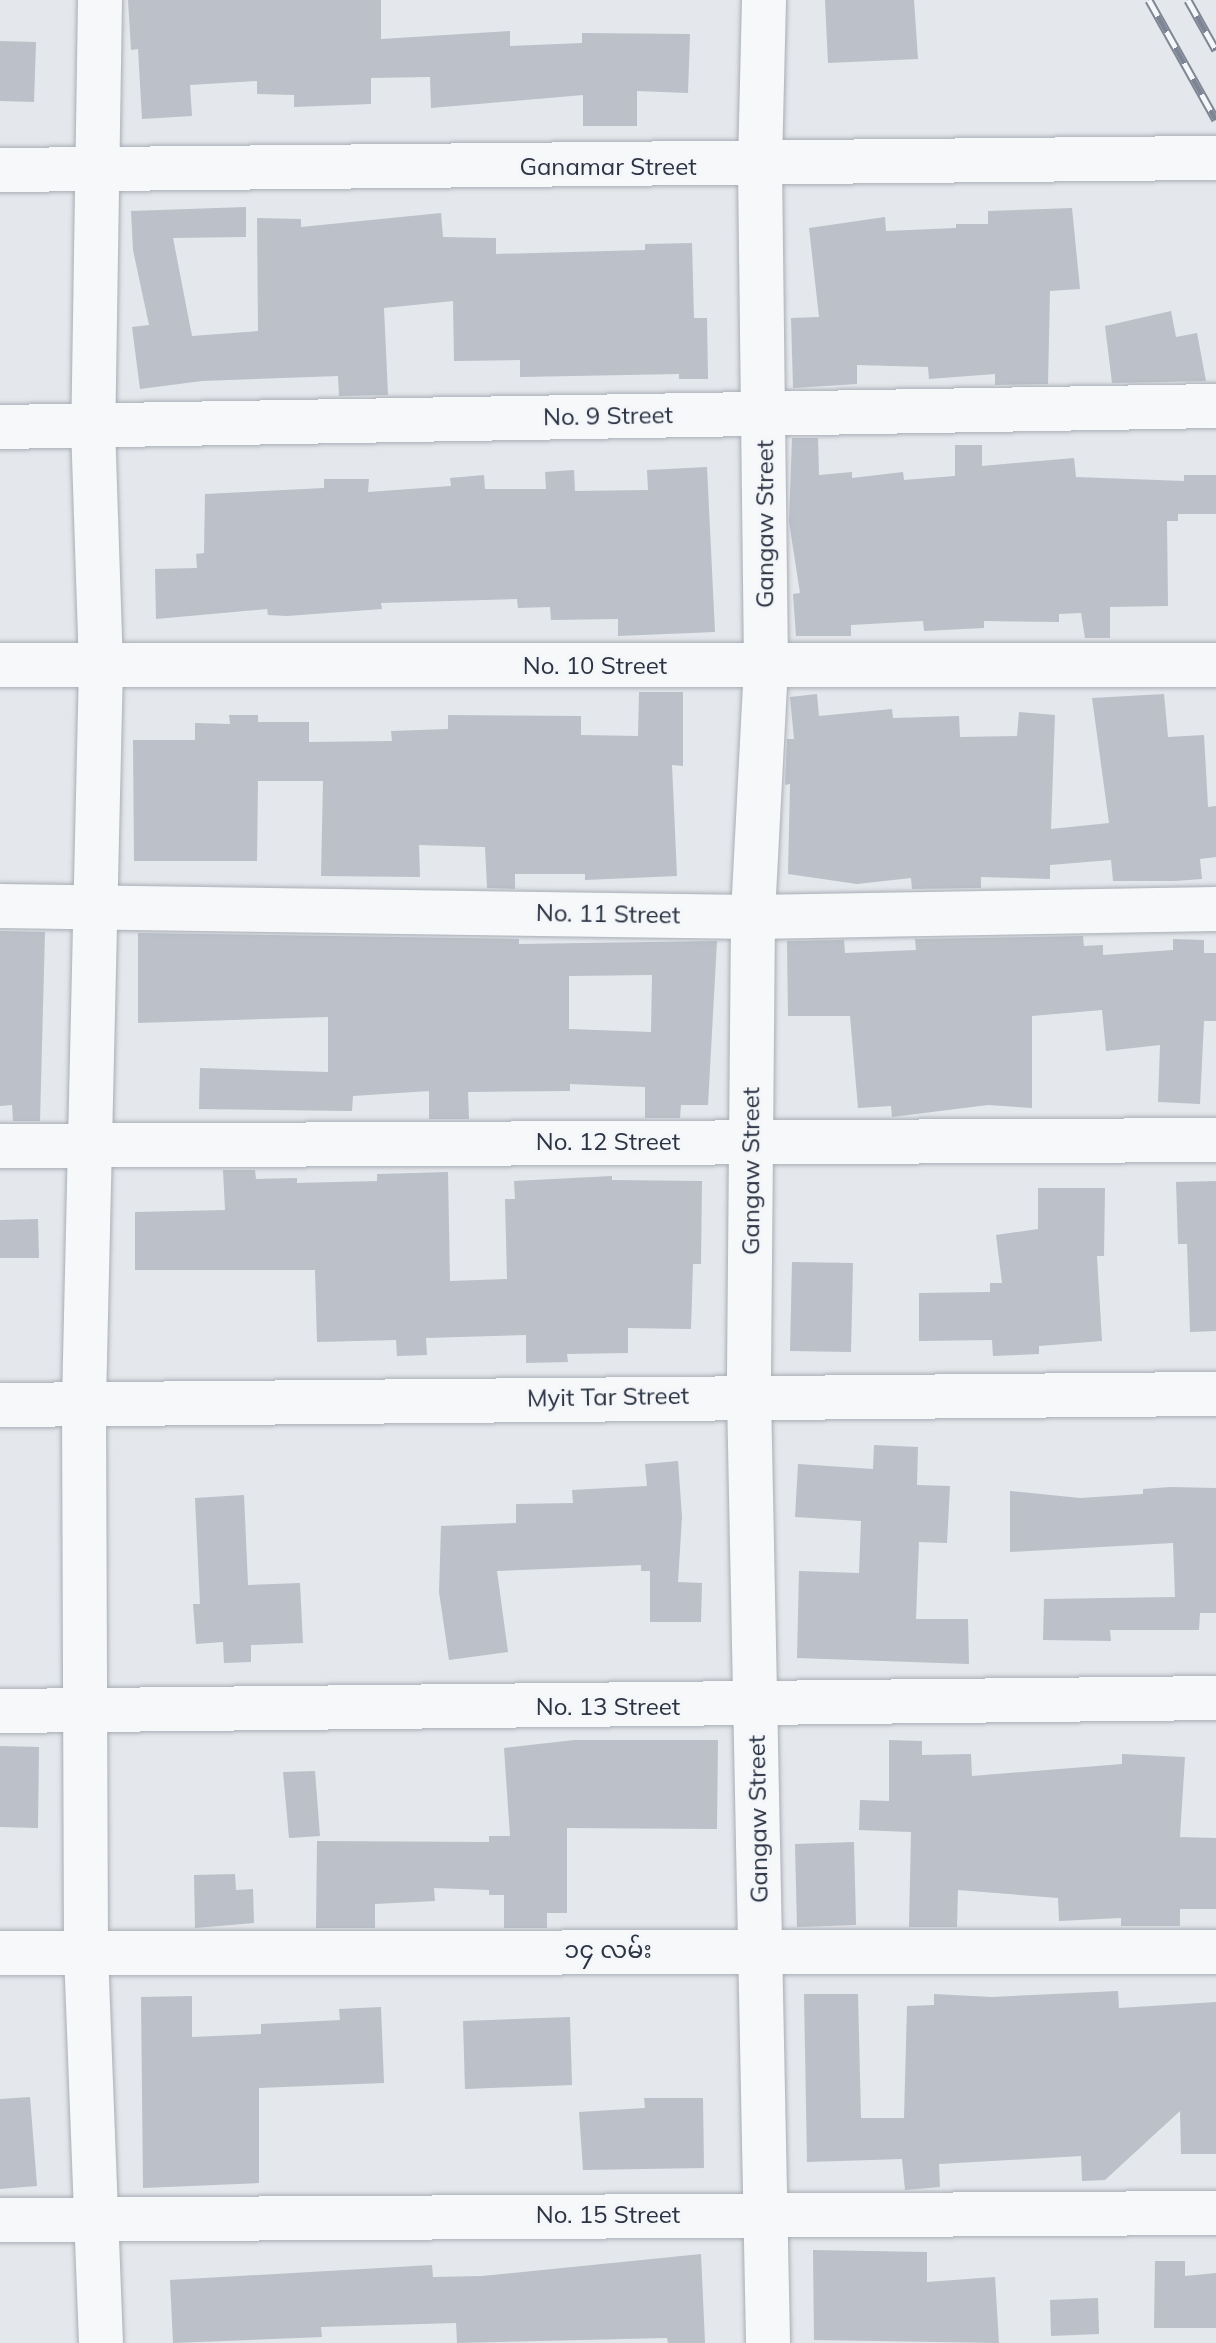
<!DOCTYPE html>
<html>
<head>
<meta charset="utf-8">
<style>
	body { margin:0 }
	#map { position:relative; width:1216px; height:2343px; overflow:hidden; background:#e4e7eb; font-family:Mulish,"Noto Sans Myanmar",sans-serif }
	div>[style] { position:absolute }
	.building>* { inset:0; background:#bbc0c9 }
	.roads { filter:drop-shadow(0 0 2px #a9aeb6) drop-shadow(0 0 2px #a9aeb6) }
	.minor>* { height:44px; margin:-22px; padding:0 22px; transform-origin:22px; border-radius:22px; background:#f7f8fa }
	.rail>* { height:9px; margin-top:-4.5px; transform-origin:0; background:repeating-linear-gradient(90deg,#f4f6f9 0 18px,#7e8695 0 36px); box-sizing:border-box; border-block:2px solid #7e8695 }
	span { translate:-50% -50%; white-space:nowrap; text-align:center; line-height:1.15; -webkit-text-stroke:6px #f4f6f9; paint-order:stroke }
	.street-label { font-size:24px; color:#2c3444 }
</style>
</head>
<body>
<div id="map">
	<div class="building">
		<div style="clip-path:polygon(128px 0,381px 0,381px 39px,510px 31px,510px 46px,582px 43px,582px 33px,690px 34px,688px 93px,637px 91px,637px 126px,583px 126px,583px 95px,431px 108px,430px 77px,371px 78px,371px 104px,294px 107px,294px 95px,257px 94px,257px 81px,190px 85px,192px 116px,142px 119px,138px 49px,131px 50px)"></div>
		<div style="clip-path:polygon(825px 0,914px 0,918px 59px,828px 63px)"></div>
		<div style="clip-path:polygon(0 41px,36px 42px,34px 102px,0 101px)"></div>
		<div style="clip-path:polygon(246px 207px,246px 237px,173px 238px,192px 336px,258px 331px,257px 218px,301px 219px,301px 227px,441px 213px,443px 237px,496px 238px,496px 254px,645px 250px,645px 244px,692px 243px,694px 318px,707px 318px,708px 379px,679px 379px,679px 374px,520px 377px,520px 360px,454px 361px,453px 301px,384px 308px,388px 395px,339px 396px,338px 376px,202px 381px,140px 389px,132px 327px,149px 325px,133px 250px,131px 211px)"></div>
		<div style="clip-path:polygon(1072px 208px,1080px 289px,1050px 291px,1048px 384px,995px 385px,995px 374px,929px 379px,928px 367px,857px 365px,857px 384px,793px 388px,791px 318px,819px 317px,809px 228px,885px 217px,886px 231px,956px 228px,956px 224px,988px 224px,988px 211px)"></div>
		<div style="clip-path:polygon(1171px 311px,1176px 337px,1197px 333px,1206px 381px,1112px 383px,1105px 326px)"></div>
		<div style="clip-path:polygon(792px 438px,818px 438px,819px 475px,852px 472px,852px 478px,903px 472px,904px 480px,955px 476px,955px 445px,982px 445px,982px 466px,1074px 458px,1076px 477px,1184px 481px,1184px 475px,1216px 475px,1216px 514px,1178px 514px,1178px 521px,1167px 521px,1168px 606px,1110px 607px,1110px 638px,1085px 638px,1081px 613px,1059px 614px,1059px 622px,984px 621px,984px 628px,924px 631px,923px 621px,851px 625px,851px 636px,796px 636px,793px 594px,800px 593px,789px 522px)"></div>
		<div style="clip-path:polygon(707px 467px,715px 632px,618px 636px,618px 619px,551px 620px,550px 607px,518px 608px,517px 599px,381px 603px,382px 609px,287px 616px,268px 615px,267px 609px,156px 619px,155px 569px,197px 568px,196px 554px,204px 553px,205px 494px,324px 488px,324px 479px,369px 479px,368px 492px,451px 486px,450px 478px,484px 475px,485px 489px,546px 489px,545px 472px,574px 470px,575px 491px,648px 490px,647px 470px)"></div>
		<div style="clip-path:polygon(639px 692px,683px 692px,683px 766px,672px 765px,677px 876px,585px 880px,585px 874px,515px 874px,515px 889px,487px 888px,485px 847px,419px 845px,420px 877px,321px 876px,323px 781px,258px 781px,257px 861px,134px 861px,133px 740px,195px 740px,195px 723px,230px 724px,229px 715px,258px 715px,258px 722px,309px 722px,309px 742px,392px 741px,391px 731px,448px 729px,448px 715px,581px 716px,581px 735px,638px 736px)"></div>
		<div style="clip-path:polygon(817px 694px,819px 716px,892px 709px,893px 718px,959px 716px,960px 737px,1017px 736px,1019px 712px,1055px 715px,1051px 829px,1109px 823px,1092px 698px,1164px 694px,1168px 737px,1204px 735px,1208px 807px,1216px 806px,1216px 857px,1200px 859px,1202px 879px,1175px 881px,1113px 881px,1111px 860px,1050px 865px,1050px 879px,981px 877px,981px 888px,912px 889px,911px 878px,857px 884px,788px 874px,790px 784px,785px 785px,787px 739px,794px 739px,790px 697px)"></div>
		<div style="clip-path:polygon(0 931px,45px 932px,40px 1121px,13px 1121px,12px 1105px,0 1106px)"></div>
		<div style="clip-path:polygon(evenodd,138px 933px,519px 939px,519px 944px,717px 941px,708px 1105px,681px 1105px,680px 1118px,645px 1118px,645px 1087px,570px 1084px,570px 1091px,468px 1092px,469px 1119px,429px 1119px,429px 1091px,353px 1096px,352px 1111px,199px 1109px,200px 1068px,328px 1072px,328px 1017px,138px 1023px,138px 933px,652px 975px,651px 1032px,569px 1029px,569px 976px,652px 975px)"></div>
		<div style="clip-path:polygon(1083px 936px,1084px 946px,1103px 945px,1103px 955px,1173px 950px,1173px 939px,1204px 940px,1204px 953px,1216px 953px,1216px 1021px,1204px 1021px,1200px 1104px,1158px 1102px,1160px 1045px,1106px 1051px,1102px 1010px,1032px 1016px,1032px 1108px,988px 1105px,892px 1117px,891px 1106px,858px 1108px,850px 1016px,788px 1016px,787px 941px,844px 940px,845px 953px,916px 950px,915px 939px)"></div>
		<div style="clip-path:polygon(223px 1170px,255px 1170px,256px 1179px,297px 1178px,297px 1183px,377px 1181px,377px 1174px,448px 1172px,450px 1281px,507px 1279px,505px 1199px,515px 1199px,514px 1181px,612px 1176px,612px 1180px,702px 1181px,701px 1264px,693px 1264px,691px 1329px,628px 1328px,628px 1353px,567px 1354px,568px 1362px,526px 1363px,526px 1335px,426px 1338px,427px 1355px,397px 1356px,396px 1340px,317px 1342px,315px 1270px,135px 1270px,135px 1212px,225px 1210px)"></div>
		<div style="clip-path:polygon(1216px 1181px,1216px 1331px,1190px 1332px,1187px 1244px,1178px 1244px,1176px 1182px)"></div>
		<div style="clip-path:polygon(1038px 1188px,1105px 1188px,1104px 1256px,1097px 1256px,1102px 1341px,1039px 1346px,1039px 1354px,993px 1356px,992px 1340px,919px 1341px,919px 1293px,990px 1292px,990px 1283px,1002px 1283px,996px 1235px,1038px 1229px)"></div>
		<div style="clip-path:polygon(38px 1219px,39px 1258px,0 1258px,0 1220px)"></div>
		<div style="clip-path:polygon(792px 1262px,853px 1263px,851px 1352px,790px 1351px)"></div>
		<div style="clip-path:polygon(874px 1445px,918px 1447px,917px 1485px,950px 1486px,947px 1543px,919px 1542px,916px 1619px,968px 1619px,969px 1664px,797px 1658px,799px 1571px,859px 1573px,861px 1521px,795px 1517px,798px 1464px,873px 1469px)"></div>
		<div style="clip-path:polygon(678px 1461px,682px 1517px,678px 1582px,702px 1583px,701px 1622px,650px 1622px,650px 1571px,641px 1571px,641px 1565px,497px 1571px,508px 1652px,449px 1660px,439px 1592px,441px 1526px,516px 1523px,516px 1504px,573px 1503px,572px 1490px,647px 1486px,645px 1464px)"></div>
		<div style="clip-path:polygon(1170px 1487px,1216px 1488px,1216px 1613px,1200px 1613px,1199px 1630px,1110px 1630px,1111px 1641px,1043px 1640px,1044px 1599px,1175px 1597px,1173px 1543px,1010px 1552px,1010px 1491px,1080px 1498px,1143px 1494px,1143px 1489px)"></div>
		<div style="clip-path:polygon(244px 1495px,248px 1585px,300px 1583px,303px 1643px,251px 1645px,251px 1662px,224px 1663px,223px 1642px,196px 1644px,193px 1604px,200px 1604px,195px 1498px)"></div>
		<div style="clip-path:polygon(574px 1740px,718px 1740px,717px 1829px,567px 1828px,567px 1913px,547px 1913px,547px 1928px,504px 1928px,504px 1895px,489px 1895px,489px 1890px,434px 1888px,435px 1901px,375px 1904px,375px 1928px,316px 1928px,317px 1841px,489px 1842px,489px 1836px,510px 1836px,504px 1748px)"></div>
		<div style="clip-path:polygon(889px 1740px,922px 1741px,922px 1755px,971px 1754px,972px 1776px,1122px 1764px,1122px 1754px,1185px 1757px,1180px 1837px,1216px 1838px,1216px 1909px,1180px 1909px,1180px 1926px,1121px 1926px,1121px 1918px,1059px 1921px,1058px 1898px,958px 1890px,957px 1927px,909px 1927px,911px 1832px,859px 1830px,860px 1800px,889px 1801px)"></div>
		<div style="clip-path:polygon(0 1746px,39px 1747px,38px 1828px,0 1827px)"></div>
		<div style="clip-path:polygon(315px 1771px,320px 1836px,289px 1838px,283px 1772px)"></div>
		<div style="clip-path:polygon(854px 1842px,856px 1925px,797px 1927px,795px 1844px)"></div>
		<div style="clip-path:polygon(235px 1874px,236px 1890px,253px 1889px,254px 1923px,195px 1928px,194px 1875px)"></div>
		<div style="clip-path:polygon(1118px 1991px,1119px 2008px,1216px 2002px,1216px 2154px,1181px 2154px,1180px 2111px,1105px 2180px,1082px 2181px,1081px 2156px,939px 2164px,940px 2187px,905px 2190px,902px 2159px,807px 2162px,804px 1994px,858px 1994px,861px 2118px,904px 2118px,907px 2006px,934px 2005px,934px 1994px,992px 1997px)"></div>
		<div style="clip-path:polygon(192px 1996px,192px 2037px,261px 2034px,261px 2024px,340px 2020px,339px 2009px,381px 2007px,384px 2083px,259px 2088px,259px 2183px,143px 2188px,141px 1997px)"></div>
		<div style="clip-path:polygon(570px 2017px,572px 2085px,465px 2089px,463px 2021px)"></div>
		<div style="clip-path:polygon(30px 2097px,37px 2186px,0 2189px,0 2099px)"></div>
		<div style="clip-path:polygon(644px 2098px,703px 2098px,704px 2168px,583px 2170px,579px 2112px,645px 2108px)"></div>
		<div style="clip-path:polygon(813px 2250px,927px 2252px,927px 2282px,995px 2277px,999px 2343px,814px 2340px)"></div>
		<div style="clip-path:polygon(701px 2254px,705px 2343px,668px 2343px,667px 2338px,457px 2343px,456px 2323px,321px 2327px,322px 2337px,173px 2343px,170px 2280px,432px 2265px,433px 2277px,482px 2276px)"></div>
		<div style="clip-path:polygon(1155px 2261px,1185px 2261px,1185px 2276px,1216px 2273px,1216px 2328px,1154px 2328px)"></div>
		<div style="clip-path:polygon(1098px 2298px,1099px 2334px,1051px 2336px,1050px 2300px)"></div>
	</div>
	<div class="roads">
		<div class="minor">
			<div style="left:100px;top:0;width:426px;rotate:90.9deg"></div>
			<div style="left:93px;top:426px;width:239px;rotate:88.1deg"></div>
			<div style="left:101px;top:665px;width:739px;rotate:91.32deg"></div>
			<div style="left:84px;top:1404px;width:549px;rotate:89.79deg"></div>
			<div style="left:86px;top:1953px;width:390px;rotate:87.8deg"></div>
			<div style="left:764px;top:0;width:166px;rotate:91.4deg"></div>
			<div style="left:760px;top:166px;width:500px;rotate:89.31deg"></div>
			<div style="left:766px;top:666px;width:251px;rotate:93deg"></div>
			<div style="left:753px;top:917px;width:478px;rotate:90.5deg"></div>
			<div style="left:749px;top:1395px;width:948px;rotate:88.85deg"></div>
			<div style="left:0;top:170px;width:1216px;rotate:-0.57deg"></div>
			<div style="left:0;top:427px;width:1216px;rotate:-0.99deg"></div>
			<div style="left:0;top:665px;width:1216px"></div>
			<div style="left:0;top:906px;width:753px;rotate:0.84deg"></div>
			<div style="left:753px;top:917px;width:463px;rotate:-1deg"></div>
			<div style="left:0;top:1146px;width:1216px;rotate:-0.28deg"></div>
			<div style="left:0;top:1405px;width:1216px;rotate:-0.52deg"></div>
			<div style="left:0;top:1711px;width:1216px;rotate:-0.61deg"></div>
			<div style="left:0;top:1953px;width:1216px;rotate:-0.05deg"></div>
			<div style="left:0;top:2220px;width:1216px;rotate:-0.33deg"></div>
		</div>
	</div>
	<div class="rail">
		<div style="left:1149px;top:0;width:137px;rotate:60.8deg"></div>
		<div style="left:1188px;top:0;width:57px;rotate:60.8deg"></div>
	</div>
	<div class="street-label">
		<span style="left:608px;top:167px">Ganamar Street</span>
		<span style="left:608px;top:416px;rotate:-1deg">No. 9 Street</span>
		<span style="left:765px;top:524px;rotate:-90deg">Gangaw Street</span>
		<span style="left:595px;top:666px">No. 10 Street</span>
		<span style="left:608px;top:914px;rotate:1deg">No. 11 Street</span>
		<span style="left:608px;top:1142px">No. 12 Street</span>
		<span style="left:751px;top:1171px;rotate:-90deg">Gangaw Street</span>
		<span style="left:608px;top:1397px;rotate:-1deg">Myit Tar Street</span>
		<span style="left:608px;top:1707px">No. 13 Street</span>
		<span style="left:758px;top:1819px;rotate:-91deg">Gangaw Street</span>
		<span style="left:608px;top:1950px">၁၄ လမ်း</span>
		<span style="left:608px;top:2215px">No. 15 Street</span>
	</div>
</div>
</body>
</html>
